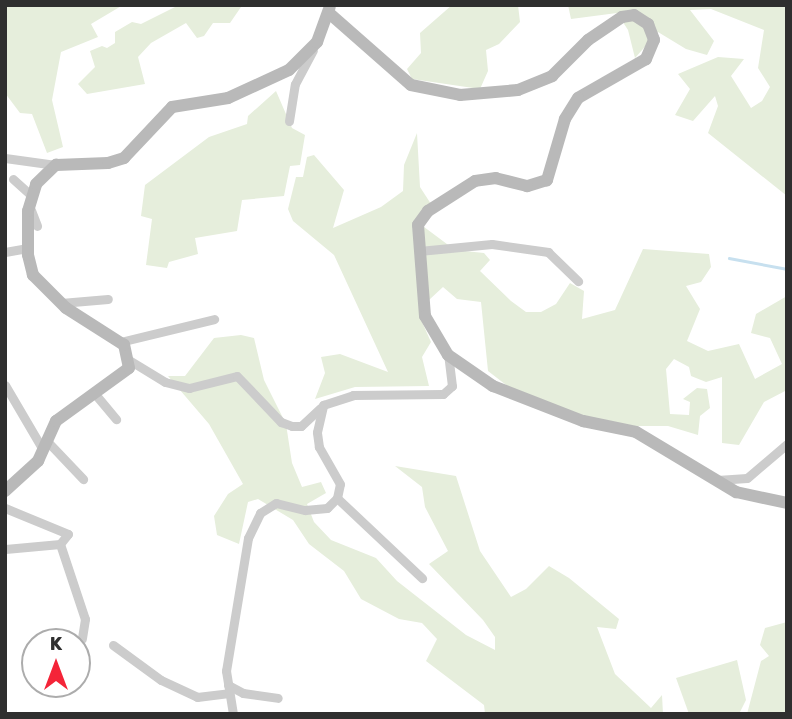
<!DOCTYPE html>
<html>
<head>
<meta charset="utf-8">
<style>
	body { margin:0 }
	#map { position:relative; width:792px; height:719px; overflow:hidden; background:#fff; font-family:Rubik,sans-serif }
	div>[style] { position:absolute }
	.green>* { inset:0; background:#e6eedc }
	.stream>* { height:2.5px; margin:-1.25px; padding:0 1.25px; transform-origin:1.25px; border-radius:1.25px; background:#c7e0ef }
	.street>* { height:9px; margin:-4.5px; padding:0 4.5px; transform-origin:4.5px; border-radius:4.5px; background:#ccc }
	.secondary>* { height:12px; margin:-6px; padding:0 6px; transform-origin:6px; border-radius:6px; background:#b9b9b9 }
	span { translate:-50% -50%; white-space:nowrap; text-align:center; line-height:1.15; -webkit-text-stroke:7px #fff; paint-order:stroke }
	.frame { position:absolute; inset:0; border:7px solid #2f2f2f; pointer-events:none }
	.north { position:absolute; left:21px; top:628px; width:70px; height:70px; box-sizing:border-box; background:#fff; border:2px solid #acacac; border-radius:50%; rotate:0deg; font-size:19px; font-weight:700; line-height:28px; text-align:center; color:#2f2f2f }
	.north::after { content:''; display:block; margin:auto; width:24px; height:32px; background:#f42438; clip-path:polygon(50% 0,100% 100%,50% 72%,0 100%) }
</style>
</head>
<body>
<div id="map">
	<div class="green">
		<div style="clip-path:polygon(5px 5px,123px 5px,91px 24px,98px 37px,61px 52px,52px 100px,63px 147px,47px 153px,32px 114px,20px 113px,5px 93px)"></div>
		<div style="clip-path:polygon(179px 5px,241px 7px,230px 23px,213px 23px,204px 36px,197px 38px,186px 23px,151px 43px,138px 57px,145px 84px,87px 94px,78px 84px,95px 67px,90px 51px,102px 46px,107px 48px,115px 43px,115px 32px,132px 22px,141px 24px)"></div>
		<div style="clip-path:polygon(452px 5px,518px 5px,520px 22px,499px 44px,486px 50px,488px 71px,480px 89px,412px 79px,407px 69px,421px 53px,420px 33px)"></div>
		<div style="clip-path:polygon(568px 5px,787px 5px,787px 196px,708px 133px,718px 106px,715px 96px,693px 121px,675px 115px,690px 89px,678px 74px,718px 57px,744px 59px,731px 76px,751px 108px,762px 101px,770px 87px,758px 68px,764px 30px,711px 9px,690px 10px,714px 41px,707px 55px,686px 49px,658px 32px,635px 58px,628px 30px,617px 13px,571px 19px)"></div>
		<div style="clip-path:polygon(276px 91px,292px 128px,305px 135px,300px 165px,290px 166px,284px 196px,242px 200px,237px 231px,195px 238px,198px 254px,169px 262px,167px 268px,146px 265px,152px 219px,141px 216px,145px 185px,209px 137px,247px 124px,248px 116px)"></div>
		<div style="clip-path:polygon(417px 133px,420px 187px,431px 204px,416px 221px,455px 250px,484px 253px,490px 260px,480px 271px,511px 301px,526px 312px,541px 312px,556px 304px,570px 283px,584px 291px,582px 319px,615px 310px,643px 249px,709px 254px,711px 267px,701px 282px,686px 286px,700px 309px,687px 341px,708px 351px,739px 344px,755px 379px,782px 364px,770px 338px,751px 333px,756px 314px,787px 296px,787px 390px,764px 402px,739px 445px,722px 443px,722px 377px,706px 382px,691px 376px,689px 367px,674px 359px,666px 369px,670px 414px,689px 415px,690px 402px,683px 399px,697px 388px,707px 389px,710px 408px,700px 416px,698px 435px,668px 426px,628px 426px,584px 418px,510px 388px,488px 371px,481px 302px,457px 299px,443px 287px,429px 300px,422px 322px,431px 342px,422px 357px,429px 386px,355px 387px,315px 399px,325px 373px,321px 357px,340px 354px,388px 372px,334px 255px,293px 221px,288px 209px,296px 177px,303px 177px,307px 157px,314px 155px,344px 190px,333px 228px,381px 207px,403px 191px,404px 165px)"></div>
		<div style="clip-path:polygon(241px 335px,254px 338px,264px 380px,286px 424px,292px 463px,302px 487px,321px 482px,326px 493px,307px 504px,314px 522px,331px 540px,376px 558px,397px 581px,466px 635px,495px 650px,495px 637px,483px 620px,429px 564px,448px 551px,425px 507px,422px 487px,395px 466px,456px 476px,480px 551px,511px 597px,526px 589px,549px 566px,569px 578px,619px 619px,616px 629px,597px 627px,615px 674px,651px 708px,662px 695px,663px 714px,485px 714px,484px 705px,426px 661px,437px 639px,422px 623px,399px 619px,361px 599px,344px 571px,309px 544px,293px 520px,258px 499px,248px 502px,239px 544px,217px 535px,214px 516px,228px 494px,243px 484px,209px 424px,168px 376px,185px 376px,214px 338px)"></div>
		<div style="clip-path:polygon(787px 622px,787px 714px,747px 714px,761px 661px,769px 656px,760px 645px,765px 628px)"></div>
		<div style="clip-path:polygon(737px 660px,746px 700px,739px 714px,689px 714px,676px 678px)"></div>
	</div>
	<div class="stream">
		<div style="left:729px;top:258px;width:59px;rotate:10.7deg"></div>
	</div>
	<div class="street">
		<div style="left:289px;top:121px;width:37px;rotate:-81deg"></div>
		<div style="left:295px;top:84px;width:38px;rotate:-62deg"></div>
		<div style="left:5px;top:158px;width:51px;rotate:7.8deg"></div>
		<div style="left:13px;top:179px;width:25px;rotate:42deg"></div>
		<div style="left:31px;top:210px;width:17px;rotate:69deg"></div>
		<div style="left:419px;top:251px;width:73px;rotate:-5.5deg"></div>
		<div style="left:492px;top:244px;width:57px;rotate:8.1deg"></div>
		<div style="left:548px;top:252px;width:42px;rotate:44deg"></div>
		<div style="left:5px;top:252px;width:23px;rotate:-10deg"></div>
		<div style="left:61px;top:303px;width:47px;rotate:-4.9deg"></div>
		<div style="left:120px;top:342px;width:97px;rotate:-13.7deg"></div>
		<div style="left:129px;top:360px;width:42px;rotate:31.4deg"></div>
		<div style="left:165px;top:382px;width:25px;rotate:14deg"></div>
		<div style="left:189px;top:388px;width:49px;rotate:-14deg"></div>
		<div style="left:237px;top:376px;width:64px;rotate:46.3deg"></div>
		<div style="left:281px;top:422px;width:12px;rotate:20deg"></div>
		<div style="left:292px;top:426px;width:9px"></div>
		<div style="left:301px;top:426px;width:26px;rotate:-43deg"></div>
		<div style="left:5px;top:385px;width:73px;rotate:59.6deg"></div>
		<div style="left:95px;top:394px;width:33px;rotate:50deg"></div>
		<div style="left:46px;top:440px;width:54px;rotate:46.5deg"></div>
		<div style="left:717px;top:480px;width:30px;rotate:-4deg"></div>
		<div style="left:747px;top:478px;width:52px;rotate:-40.4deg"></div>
		<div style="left:337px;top:498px;width:117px;rotate:43.3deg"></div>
		<div style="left:5px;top:508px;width:68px;rotate:22.4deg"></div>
		<div style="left:68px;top:534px;width:13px;rotate:129deg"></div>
		<div style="left:60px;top:544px;width:55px;rotate:174.8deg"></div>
		<div style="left:60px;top:544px;width:79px;rotate:71.6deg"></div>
		<div style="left:85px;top:619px;width:20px;rotate:99deg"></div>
		<div style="left:113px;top:645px;width:59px;rotate:36.1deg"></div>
		<div style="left:161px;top:680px;width:40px;rotate:25deg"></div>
		<div style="left:197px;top:697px;width:32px;rotate:-7deg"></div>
		<div style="left:228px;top:685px;width:17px;rotate:28deg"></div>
		<div style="left:243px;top:693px;width:35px;rotate:8deg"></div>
		<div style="left:233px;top:714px;width:44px;rotate:-99.2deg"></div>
		<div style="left:226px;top:671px;width:135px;rotate:-80.6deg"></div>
		<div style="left:248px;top:538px;width:28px;rotate:-64deg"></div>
		<div style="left:260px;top:513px;width:19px;rotate:-32deg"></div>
		<div style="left:276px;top:503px;width:30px;rotate:14deg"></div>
		<div style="left:305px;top:510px;width:22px;rotate:-5deg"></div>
		<div style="left:327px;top:508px;width:14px;rotate:-45deg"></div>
		<div style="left:337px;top:498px;width:14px;rotate:-78deg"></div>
		<div style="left:340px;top:484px;width:43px;rotate:-119.6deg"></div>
		<div style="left:319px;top:447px;width:15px;rotate:-98deg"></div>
		<div style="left:317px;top:432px;width:28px;rotate:-77deg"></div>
		<div style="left:323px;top:405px;width:32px;rotate:-18deg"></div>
		<div style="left:353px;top:395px;width:90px;rotate:-0.6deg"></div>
		<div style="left:443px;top:394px;width:12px;rotate:-42deg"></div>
		<div style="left:452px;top:386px;width:31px;rotate:-97deg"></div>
	</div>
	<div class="secondary">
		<div style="left:329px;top:13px;width:109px;rotate:41.3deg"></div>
		<div style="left:411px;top:85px;width:50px;rotate:11.5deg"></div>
		<div style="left:460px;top:95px;width:58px;rotate:-4.9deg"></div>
		<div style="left:518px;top:90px;width:37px;rotate:-22deg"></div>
		<div style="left:552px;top:76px;width:51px;rotate:-45deg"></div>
		<div style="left:588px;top:40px;width:41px;rotate:-34.1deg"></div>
		<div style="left:622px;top:17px;width:12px;rotate:-9deg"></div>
		<div style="left:634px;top:15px;width:17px;rotate:33deg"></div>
		<div style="left:648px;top:24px;width:17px;rotate:69deg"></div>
		<div style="left:654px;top:40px;width:21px;rotate:113deg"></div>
		<div style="left:646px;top:59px;width:78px;rotate:150.2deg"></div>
		<div style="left:578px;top:98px;width:25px;rotate:122deg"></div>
		<div style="left:565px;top:119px;width:64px;rotate:106.4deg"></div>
		<div style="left:547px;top:180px;width:21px;rotate:163deg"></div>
		<div style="left:527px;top:186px;width:32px;rotate:-166deg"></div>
		<div style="left:496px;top:178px;width:21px;rotate:172deg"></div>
		<div style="left:475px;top:181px;width:56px;rotate:147.4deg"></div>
		<div style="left:428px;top:211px;width:17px;rotate:126deg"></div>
		<div style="left:418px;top:225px;width:91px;rotate:85.6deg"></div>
		<div style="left:425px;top:316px;width:45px;rotate:59.5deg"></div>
		<div style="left:448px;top:355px;width:55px;rotate:34.6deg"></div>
		<div style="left:493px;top:386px;width:97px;rotate:21.3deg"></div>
		<div style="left:583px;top:421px;width:54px;rotate:11.7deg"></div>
		<div style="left:636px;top:432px;width:117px;rotate:31deg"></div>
		<div style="left:736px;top:492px;width:52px;rotate:12.2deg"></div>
		<div style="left:5px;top:491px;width:45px;rotate:-42.3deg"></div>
		<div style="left:38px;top:461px;width:44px;rotate:-65.8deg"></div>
		<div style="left:56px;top:421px;width:90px;rotate:-36deg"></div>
		<div style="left:129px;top:368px;width:24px;rotate:-102deg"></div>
		<div style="left:124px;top:345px;width:69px;rotate:-147.5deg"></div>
		<div style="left:66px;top:308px;width:47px;rotate:-135deg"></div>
		<div style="left:33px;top:275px;width:21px;rotate:-104deg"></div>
		<div style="left:28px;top:255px;width:44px;rotate:-90deg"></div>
		<div style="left:28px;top:211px;width:28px;rotate:-73deg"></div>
		<div style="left:36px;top:184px;width:28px;rotate:-44deg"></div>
		<div style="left:56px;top:165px;width:52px;rotate:-2.2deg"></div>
		<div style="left:108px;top:163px;width:17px;rotate:-17deg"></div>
		<div style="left:124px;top:158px;width:70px;rotate:-46.7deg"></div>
		<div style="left:172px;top:107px;width:57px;rotate:-9.1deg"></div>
		<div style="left:228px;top:98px;width:67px;rotate:-24.7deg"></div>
		<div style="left:289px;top:70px;width:40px;rotate:-45deg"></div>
		<div style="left:317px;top:42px;width:37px;rotate:-70deg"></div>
	</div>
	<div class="frame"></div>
	<div class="north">K</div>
</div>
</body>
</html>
